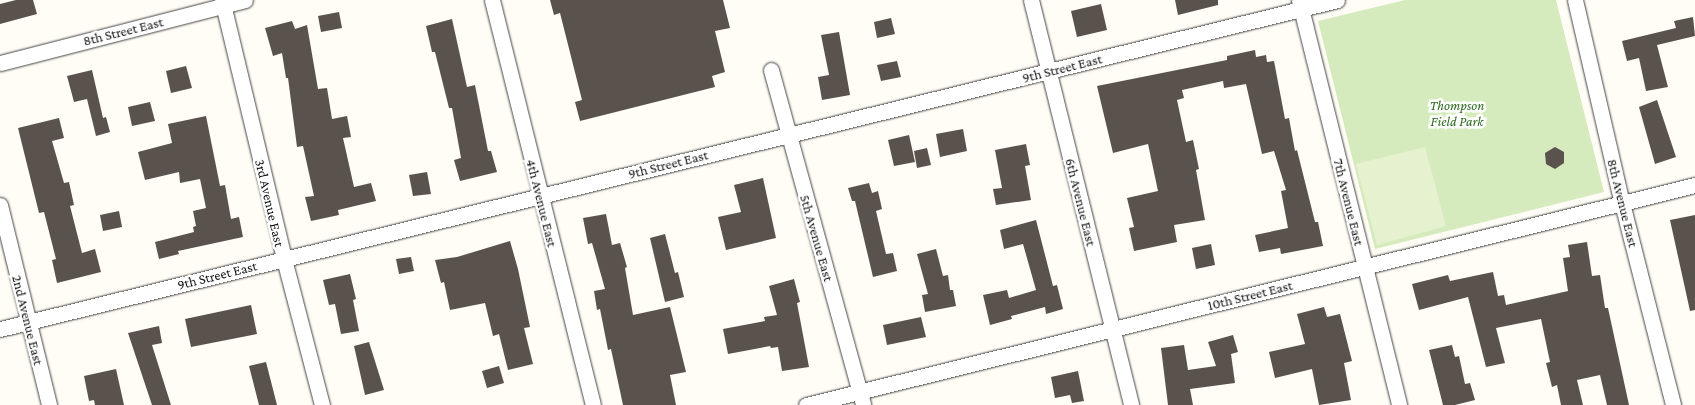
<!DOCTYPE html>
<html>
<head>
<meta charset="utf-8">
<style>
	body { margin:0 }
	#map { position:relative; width:1695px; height:405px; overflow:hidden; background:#fffdf5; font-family:"Crimson Pro",serif }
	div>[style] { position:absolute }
	.green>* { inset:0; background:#d5ebbd }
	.pitch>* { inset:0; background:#e6f2cf }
	.building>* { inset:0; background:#5a524d }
	.roads { filter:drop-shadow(0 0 1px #444) drop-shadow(0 0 1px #444) }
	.minor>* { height:15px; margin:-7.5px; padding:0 7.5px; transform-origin:7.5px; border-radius:7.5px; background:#fff }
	span { translate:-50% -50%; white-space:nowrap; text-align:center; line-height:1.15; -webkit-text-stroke:5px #fff; paint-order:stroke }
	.street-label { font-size:14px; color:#111 }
	.park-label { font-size:14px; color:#2f6b1f; font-style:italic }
</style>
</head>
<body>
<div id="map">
	<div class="green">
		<div style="clip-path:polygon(1405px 0,1556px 0,1604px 192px,1375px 249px,1318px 21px)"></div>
	</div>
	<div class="pitch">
		<div style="clip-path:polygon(1425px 147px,1446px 226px,1377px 245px,1356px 164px)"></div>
	</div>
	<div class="building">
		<div style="clip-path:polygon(16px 0,33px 0,37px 14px,0 24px,0 4px)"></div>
		<div style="clip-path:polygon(550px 0,723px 0,730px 28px,715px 31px,725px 72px,712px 76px,715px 87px,580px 121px,575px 102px,582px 100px,560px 13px,554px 15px)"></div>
		<div style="clip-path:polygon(1175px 0,1218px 0,1218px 5px,1178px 15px)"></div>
		<div style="clip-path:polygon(1101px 4px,1107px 30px,1077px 37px,1071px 11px)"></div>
		<div style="clip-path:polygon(339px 12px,342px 28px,321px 32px,318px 16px)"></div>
		<div style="clip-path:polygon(1693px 17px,1695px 36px,1657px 45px,1668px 87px,1646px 91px,1639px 58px,1627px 61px,1622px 41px,1676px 28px,1674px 21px)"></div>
		<div style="clip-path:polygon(891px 18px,895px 34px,877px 38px,874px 22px)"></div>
		<div style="clip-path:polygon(452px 19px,467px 87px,475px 85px,488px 151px,491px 151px,497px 172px,460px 181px,454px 160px,461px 158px,452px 108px,449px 108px,435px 52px,432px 52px,426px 26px)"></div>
		<div style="clip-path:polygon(292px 21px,295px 29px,307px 25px,318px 89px,327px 88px,332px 119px,347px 116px,351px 137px,343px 138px,354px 187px,371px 183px,376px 201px,338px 210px,339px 215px,311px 221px,305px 197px,314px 196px,303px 146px,297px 147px,288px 78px,286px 78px,282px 53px,273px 56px,265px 28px)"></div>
		<div style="clip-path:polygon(839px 32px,850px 95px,822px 100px,818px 77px,829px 75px,821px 35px)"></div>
		<div style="clip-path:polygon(1255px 50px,1256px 57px,1266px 55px,1267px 62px,1274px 61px,1285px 119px,1289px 118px,1295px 151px,1297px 150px,1315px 222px,1318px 222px,1323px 246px,1281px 254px,1280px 248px,1259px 252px,1255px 235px,1288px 228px,1281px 191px,1286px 190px,1274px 151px,1262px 154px,1246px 84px,1224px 88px,1223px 81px,1182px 90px,1184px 98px,1177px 100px,1186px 142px,1193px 140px,1199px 169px,1196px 170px,1205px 220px,1174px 225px,1177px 242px,1134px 251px,1129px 228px,1134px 227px,1127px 198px,1158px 191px,1148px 144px,1113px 153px,1097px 86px,1227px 60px,1227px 56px)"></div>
		<div style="clip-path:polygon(897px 61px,901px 77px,881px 81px,877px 65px)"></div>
		<div style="clip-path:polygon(186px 66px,192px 88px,171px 93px,166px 71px)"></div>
		<div style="clip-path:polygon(92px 70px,103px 118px,106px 117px,110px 132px,96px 136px,87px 99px,74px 102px,67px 76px)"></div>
		<div style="clip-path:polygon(1657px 100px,1676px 157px,1655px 164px,1639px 107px)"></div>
		<div style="clip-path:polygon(150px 102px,155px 121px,132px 126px,128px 107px)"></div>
		<div style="clip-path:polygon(206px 116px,220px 186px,225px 185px,231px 219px,239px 217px,243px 237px,178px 251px,179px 254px,159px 259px,155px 242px,194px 232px,193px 227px,196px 226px,193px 211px,206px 208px,200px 179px,180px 183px,179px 172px,145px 180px,138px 152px,172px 143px,168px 124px)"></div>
		<div style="clip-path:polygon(59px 118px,64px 138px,52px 141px,64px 183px,69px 182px,74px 205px,70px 206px,82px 253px,95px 249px,101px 272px,57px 283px,52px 260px,56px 259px,44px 212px,39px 213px,18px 128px)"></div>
		<div style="clip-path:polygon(963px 129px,967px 151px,940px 157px,936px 134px)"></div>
		<div style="clip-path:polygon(909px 135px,915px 162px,894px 166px,888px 140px)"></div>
		<div style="clip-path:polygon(1026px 144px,1030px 165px,1025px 166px,1031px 200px,996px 205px,993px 189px,1002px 188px,995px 150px)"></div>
		<div style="clip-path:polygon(1555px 147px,1564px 152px,1564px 163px,1555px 169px,1546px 164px,1545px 153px)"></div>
		<div style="clip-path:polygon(927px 148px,931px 165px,917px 168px,914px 151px)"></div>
		<div style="clip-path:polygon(427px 172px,431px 194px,413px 196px,409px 175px)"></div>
		<div style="clip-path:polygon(763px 178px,776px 238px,726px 250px,718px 217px,741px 212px,734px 185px)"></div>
		<div style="clip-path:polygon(869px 183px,872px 193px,878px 191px,882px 209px,876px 211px,886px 254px,893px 253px,897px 271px,873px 277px,855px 201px,852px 201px,848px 188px)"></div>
		<div style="clip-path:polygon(119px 211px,122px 227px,103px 231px,100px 215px)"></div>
		<div style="clip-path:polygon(606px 214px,612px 245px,620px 243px,627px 267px,625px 268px,633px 315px,670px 307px,686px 372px,670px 375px,676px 405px,623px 405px,611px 349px,608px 350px,600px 309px,597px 310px,594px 291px,605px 289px,592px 243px,588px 244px,583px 218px)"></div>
		<div style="clip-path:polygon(1695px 215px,1695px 310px,1690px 311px,1670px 220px)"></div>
		<div style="clip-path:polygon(1036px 220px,1053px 286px,1057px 285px,1063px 309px,1046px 314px,1045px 307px,1011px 316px,1012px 319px,990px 325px,983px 295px,1007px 290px,1009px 298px,1036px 290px,1023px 244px,1004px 249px,1000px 230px)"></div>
		<div style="clip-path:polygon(665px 234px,675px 273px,678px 272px,684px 297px,665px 302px,650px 238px)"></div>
		<div style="clip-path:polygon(510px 241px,518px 269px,530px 327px,524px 328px,533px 364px,508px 370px,499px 334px,493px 336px,485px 303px,450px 310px,444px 282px,441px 283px,435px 260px,457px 257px)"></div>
		<div style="clip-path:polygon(1587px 242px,1592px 276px,1600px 275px,1605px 308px,1608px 308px,1629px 405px,1607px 405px,1600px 375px,1577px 380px,1583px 405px,1561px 405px,1557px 385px,1552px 387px,1546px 363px,1550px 362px,1541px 319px,1496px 328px,1505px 363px,1486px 367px,1468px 297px,1419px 310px,1412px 284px,1448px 275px,1450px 281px,1493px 272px,1498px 296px,1504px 295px,1506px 305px,1568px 291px,1563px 258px,1570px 257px,1568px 245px)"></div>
		<div style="clip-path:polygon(1211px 244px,1215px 265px,1196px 269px,1192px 248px)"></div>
		<div style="clip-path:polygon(936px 249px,943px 276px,948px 275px,950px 290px,953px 290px,956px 306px,925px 312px,922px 295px,928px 294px,917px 254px)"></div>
		<div style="clip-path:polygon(411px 257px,414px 271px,399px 274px,396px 259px)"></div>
		<div style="clip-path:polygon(350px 274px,356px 299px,353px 300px,359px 331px,341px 334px,335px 304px,329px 305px,323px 280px)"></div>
		<div style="clip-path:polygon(794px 279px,800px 302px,797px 303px,809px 367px,782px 371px,778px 347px,771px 348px,770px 346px,728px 354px,723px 329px,765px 321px,764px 317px,777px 315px,769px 286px)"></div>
		<div style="clip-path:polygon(251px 305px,257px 334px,191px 347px,185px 319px)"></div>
		<div style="clip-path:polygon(1324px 307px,1327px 317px,1340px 314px,1352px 361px,1344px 363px,1351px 400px,1319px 405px,1312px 369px,1275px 378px,1269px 352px,1305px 344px,1297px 314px)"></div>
		<div style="clip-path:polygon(921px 317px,926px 337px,887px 345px,883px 325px)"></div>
		<div style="clip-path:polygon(159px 326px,162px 343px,152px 345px,171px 405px,152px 405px,128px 333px)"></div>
		<div style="clip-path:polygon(1233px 335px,1238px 352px,1231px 354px,1235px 383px,1190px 389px,1193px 405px,1168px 405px,1161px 348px,1184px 345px,1188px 370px,1216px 366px,1208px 342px)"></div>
		<div style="clip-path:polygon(369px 342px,384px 390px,365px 395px,354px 346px)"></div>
		<div style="clip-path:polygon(1452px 345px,1455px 357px,1459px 356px,1465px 384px,1470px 383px,1475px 400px,1455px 405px,1443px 405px,1429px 350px)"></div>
		<div style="clip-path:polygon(266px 362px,277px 405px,259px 405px,249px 366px)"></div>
		<div style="clip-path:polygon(499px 366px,504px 383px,487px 388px,482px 371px)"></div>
		<div style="clip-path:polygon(116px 369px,124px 405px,95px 405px,94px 400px,89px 401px,84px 376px)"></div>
		<div style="clip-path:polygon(1078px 371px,1084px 401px,1072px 403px,1070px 395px,1055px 398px,1051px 377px)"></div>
	</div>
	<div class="roads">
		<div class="minor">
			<div style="left:222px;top:0;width:266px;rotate:76.5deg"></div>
			<div style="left:284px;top:259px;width:151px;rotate:75.4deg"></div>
			<div style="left:492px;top:0;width:417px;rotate:76deg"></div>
			<div style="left:1031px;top:0;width:417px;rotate:76.1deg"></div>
			<div style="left:1299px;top:0;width:417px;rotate:76.1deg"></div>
			<div style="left:1575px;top:0;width:208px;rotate:77deg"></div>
			<div style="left:1622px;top:203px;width:208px;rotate:75.8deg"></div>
			<div style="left:0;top:63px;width:253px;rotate:-14.4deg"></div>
			<div style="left:771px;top:70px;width:347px;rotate:74.6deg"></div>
			<div style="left:0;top:205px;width:206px;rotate:76.2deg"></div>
			<div style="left:0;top:329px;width:1377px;rotate:-13.82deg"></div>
			<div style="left:806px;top:405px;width:916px;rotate:-13.9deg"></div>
		</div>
	</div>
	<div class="street-label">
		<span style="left:123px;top:31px;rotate:-14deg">8th Street East</span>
		<span style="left:1062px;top:68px;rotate:-14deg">9th Street East</span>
		<span style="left:668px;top:164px;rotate:-14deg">9th Street East</span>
		<span style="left:1081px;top:202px;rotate:76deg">6th Avenue East</span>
		<span style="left:1349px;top:202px;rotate:76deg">7th Avenue East</span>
		<span style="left:270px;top:203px;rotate:77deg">3rd Avenue East</span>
		<span style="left:542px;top:203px;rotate:76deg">4th Avenue East</span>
		<span style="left:1623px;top:203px;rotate:76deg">8th Avenue East</span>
		<span style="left:817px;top:238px;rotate:74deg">5th Avenue East</span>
		<span style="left:217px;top:275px;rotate:-14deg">9th Street East</span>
		<span style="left:1250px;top:295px;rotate:-14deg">10th Street East</span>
		<span style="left:28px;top:320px;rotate:76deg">2nd Avenue East</span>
	</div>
	<div class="park-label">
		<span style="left:1457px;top:113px">Thompson<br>Field Park</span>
	</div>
</div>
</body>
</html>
